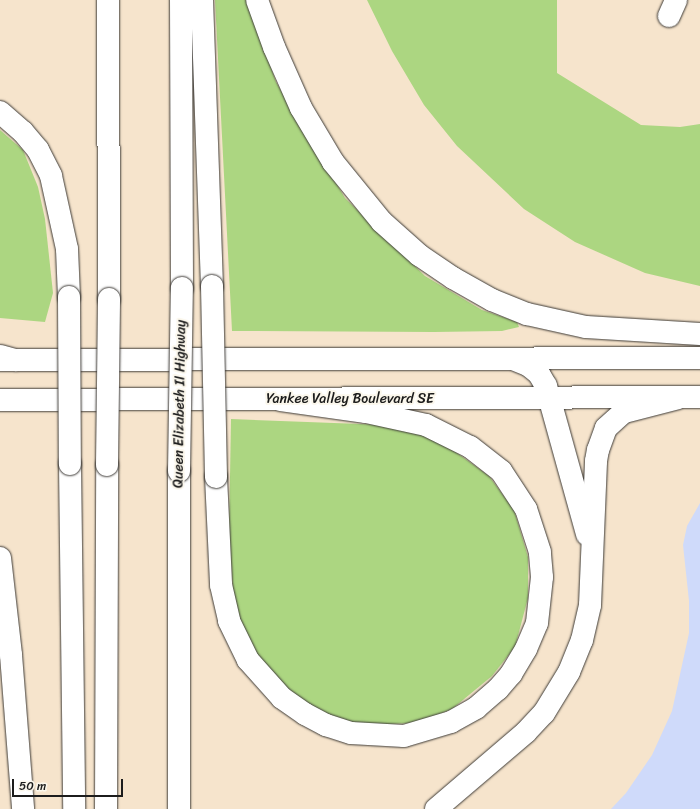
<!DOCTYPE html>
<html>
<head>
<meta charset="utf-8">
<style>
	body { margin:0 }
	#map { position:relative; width:700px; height:809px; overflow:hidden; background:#f6e4cc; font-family:Sriracha,sans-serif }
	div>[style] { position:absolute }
	.built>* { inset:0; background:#cfdafa }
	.green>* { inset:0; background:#acd681 }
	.roads { filter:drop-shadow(0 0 1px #3d3a36) drop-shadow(0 0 1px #3d3a36) }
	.minor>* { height:22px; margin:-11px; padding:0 11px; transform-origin:11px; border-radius:11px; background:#fff }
	.major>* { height:22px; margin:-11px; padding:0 11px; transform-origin:11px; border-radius:11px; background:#fff }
	.highway>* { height:22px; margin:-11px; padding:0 11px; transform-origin:11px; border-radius:11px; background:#fff }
	.bridges { filter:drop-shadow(0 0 1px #3d3a36) drop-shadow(0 0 1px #3d3a36) }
	.highway-bridge>* { height:22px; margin:-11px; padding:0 11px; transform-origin:11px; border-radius:11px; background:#fff }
	span { translate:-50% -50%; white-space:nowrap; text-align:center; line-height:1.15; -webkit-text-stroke:4px #fbf7ec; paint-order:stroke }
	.street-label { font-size:14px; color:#1c1c1c }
	.scale { position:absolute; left:12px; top:779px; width:111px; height:18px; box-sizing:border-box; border:2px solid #1c1c1c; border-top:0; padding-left:5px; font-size:12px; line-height:14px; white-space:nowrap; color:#1c1c1c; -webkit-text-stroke:3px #fbf7ec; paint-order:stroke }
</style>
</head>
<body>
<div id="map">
	<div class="built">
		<div style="clip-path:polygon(700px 503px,700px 809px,611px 809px,626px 793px,652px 755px,672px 711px,689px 633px,689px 601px,683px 545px,687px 526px)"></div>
	</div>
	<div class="green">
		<div style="clip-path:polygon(215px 0,248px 0,276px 82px,345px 198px,425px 276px,482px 310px,517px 322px,519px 327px,502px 331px,434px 332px,232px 331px)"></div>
		<div style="clip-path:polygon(367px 0,557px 0,557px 73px,641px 125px,680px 127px,700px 124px,700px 286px,645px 273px,575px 242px,524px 209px,457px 146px,424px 105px,392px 51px)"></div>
		<div style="clip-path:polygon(0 130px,23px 150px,38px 187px,45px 219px,53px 293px,45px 322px,0 318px)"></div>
		<div style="clip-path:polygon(231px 419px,387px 425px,439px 440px,489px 476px,514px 510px,528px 557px,528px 598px,515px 647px,492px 676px,452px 709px,417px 723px,362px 725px,328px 717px,287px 693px,247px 641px,234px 602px,229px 537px)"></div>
	</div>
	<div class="roads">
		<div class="minor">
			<div style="left:669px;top:16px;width:17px;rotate:-66deg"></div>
		</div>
		<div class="major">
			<div style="left:0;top:360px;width:700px;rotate:-0.16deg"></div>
			<div style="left:0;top:400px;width:700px;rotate:-0.25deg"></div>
		</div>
		<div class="highway">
			<div style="left:108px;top:0;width:299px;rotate:89.8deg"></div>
			<div style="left:181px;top:0;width:288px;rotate:89.8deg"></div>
			<div style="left:202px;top:0;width:286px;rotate:88deg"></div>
			<div style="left:257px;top:0;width:50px;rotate:70.1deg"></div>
			<div style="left:274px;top:47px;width:67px;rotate:66.1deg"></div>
			<div style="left:301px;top:108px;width:63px;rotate:59.3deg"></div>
			<div style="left:333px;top:162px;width:77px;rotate:50.8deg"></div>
			<div style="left:382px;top:222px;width:50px;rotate:41.7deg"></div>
			<div style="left:419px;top:255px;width:41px;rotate:34.1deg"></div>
			<div style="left:453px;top:278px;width:45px;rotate:29.4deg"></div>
			<div style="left:492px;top:300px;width:38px;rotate:22deg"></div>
			<div style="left:527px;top:314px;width:60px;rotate:12.4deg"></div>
			<div style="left:586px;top:327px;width:114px;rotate:3.5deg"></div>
			<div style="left:0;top:112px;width:30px;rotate:41deg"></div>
			<div style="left:23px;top:132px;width:23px;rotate:50deg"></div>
			<div style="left:38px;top:150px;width:29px;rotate:63deg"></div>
			<div style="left:51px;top:176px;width:75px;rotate:77.6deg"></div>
			<div style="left:67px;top:249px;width:48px;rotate:87.6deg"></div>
			<div style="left:0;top:356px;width:16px;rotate:15deg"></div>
			<div style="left:513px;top:359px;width:16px;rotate:22deg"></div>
			<div style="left:528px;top:365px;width:14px;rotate:39deg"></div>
			<div style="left:539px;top:374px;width:14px;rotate:60deg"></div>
			<div style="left:546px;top:386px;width:154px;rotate:74.5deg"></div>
			<div style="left:70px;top:464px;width:345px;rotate:89.3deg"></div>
			<div style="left:216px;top:477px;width:108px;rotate:87.3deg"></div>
			<div style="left:221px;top:585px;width:37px;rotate:77deg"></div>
			<div style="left:229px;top:621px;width:43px;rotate:64deg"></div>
			<div style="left:248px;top:660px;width:51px;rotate:48.2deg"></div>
			<div style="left:282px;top:698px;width:28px;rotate:35deg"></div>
			<div style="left:305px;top:714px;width:24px;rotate:28deg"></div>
			<div style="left:326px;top:725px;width:26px;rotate:18deg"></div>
			<div style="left:351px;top:733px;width:53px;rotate:3.2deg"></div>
			<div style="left:404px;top:736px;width:49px;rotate:-16.6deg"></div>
			<div style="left:451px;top:722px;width:29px;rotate:-29deg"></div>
			<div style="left:476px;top:708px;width:29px;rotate:-41deg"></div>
			<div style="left:498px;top:689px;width:20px;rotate:-49deg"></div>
			<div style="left:511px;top:674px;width:29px;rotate:-59deg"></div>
			<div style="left:526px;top:649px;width:28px;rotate:-67deg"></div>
			<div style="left:537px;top:623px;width:46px;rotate:-83.8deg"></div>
			<div style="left:542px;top:577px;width:25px;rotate:-95deg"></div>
			<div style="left:540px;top:552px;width:45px;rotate:-108deg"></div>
			<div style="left:526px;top:509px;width:45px;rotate:-123.3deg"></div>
			<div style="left:501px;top:471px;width:39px;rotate:-142deg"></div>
			<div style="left:470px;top:447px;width:49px;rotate:-153.4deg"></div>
			<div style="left:426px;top:425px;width:61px;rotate:-167.8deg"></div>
			<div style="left:366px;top:412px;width:86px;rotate:-172deg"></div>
			<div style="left:0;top:558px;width:98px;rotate:83.5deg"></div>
			<div style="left:11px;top:655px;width:154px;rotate:85.5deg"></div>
			<div style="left:106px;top:809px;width:344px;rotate:-89.8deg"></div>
			<div style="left:179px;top:809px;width:338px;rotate:-90deg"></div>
			<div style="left:436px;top:809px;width:118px;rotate:-40.5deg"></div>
			<div style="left:526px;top:732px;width:26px;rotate:-47deg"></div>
			<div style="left:544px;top:713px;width:48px;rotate:-58.6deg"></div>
			<div style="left:569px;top:672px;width:35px;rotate:-68deg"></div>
			<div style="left:582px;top:640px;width:36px;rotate:-77deg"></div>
			<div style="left:590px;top:605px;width:144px;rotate:-87.6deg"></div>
			<div style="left:596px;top:461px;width:11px;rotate:-80deg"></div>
			<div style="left:598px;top:450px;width:23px;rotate:-70deg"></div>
			<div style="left:606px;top:428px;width:24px;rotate:-42deg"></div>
			<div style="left:624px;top:412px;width:56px;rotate:-14.5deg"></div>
		</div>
	</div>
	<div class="bridges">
		<div class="highway-bridge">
			<div style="left:212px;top:286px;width:191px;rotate:88.8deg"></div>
			<div style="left:69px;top:297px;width:167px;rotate:89.7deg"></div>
			<div style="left:107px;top:465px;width:166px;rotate:-89.3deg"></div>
			<div style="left:179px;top:471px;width:183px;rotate:-89.1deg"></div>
		</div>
	</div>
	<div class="street-label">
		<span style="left:350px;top:399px">Yankee Valley Boulevard SE</span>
		<span style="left:180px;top:404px;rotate:-89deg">Queen Elizabeth II Highway</span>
	</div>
	<div class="scale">50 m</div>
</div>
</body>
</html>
